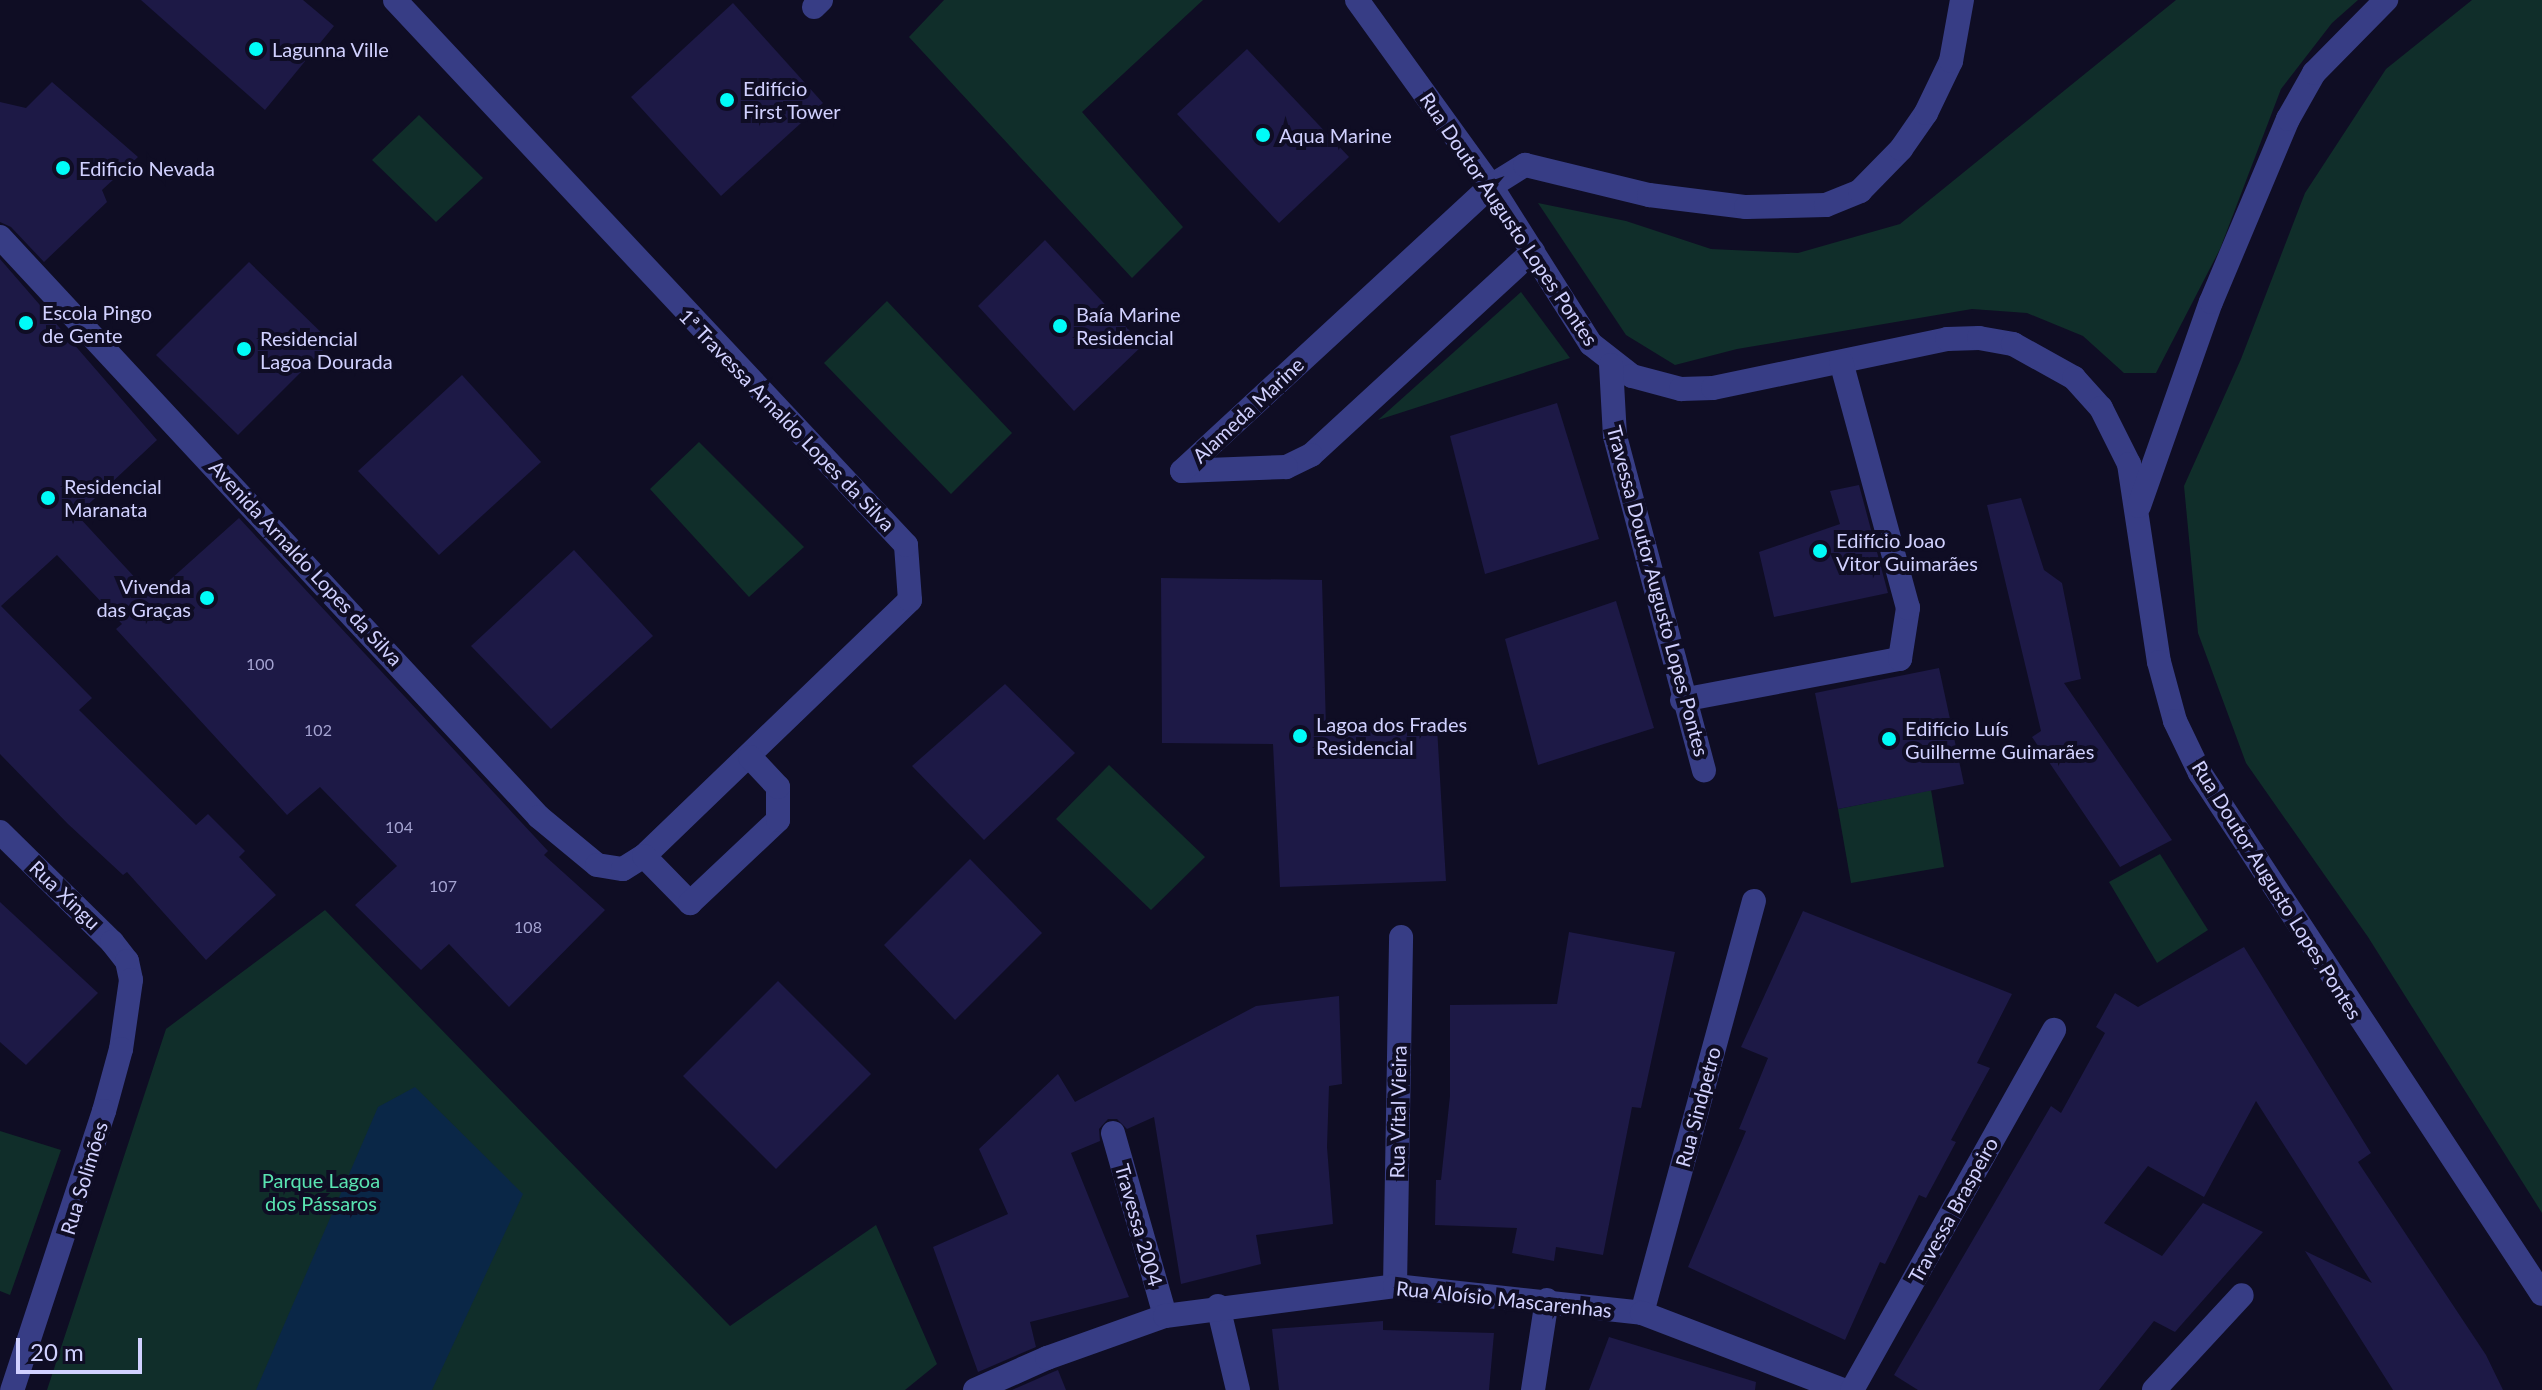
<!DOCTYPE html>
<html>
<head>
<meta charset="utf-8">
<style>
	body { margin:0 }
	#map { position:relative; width:2542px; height:1390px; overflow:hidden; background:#0f0d24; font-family:Lato,sans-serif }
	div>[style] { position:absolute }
	.green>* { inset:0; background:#102e2a }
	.water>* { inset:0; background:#0a2747 }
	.building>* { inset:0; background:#1d1946 }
	.minor>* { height:24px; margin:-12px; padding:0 12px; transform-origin:12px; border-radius:12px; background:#373d85 }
	.dots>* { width:22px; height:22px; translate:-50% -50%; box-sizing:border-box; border:4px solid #0f0d24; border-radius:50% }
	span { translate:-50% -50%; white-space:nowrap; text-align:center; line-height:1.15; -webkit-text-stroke:8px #0f0d24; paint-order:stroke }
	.number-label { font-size:16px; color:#a4a3d1 }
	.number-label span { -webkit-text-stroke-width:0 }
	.poi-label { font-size:20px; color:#d1d1ff }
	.left { translate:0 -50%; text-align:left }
	.right { translate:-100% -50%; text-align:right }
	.street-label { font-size:20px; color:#d1d1ff }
	.park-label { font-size:20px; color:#59e3b1 }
	.scale { position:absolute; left:16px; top:1338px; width:126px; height:36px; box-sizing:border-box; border:4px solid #d1d1ff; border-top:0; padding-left:10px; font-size:24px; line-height:28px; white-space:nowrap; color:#d1d1ff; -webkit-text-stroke:6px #0f0d24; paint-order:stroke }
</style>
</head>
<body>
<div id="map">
	<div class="green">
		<div style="clip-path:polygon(944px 0,1203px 0,1082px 112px,1183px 227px,1132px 278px,909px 37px)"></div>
		<div style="clip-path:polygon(2176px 0,2358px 0,2332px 23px,2281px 89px,2220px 249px,2156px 373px,2124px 373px,2083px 336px,2027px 313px,1972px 309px,1737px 349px,1675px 365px,1626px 335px,1538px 203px,1626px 221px,1711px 249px,1798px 253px,1900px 224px)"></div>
		<div style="clip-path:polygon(2472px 0,2542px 0,2542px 1213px,2368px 937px,2246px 763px,2198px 633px,2184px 486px,2241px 359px,2305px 193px,2386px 69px)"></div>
		<div style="clip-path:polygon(419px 115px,483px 178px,436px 222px,372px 160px)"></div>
		<div style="clip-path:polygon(1521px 292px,1570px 358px,1378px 420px)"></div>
		<div style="clip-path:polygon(887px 301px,1012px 433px,951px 494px,824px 363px)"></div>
		<div style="clip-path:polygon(699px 442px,804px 547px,749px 597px,650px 489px)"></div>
		<div style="clip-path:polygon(1109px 765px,1205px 857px,1151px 910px,1056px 819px)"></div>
		<div style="clip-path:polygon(1931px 790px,1944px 867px,1851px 883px,1838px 809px)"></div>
		<div style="clip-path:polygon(2160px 854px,2208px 930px,2157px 963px,2109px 882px)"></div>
		<div style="clip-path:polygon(325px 910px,730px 1326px,876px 1225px,937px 1364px,905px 1390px,47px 1390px,166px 1029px)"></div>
		<div style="clip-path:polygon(0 1131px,61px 1150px,10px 1295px,0 1291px)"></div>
	</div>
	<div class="water">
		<div style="clip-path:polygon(415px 1087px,523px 1194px,432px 1390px,256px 1390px,378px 1107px)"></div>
	</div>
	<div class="building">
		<div style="clip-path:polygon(141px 0,303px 0,334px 26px,265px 110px)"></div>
		<div style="clip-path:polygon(733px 3px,823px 103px,721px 196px,631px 97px)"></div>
		<div style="clip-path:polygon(1247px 49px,1349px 157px,1279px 223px,1177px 114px)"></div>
		<div style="clip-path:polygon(52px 82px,138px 157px,102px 190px,107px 202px,44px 262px,11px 227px,0 222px,0 102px,26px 108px)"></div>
		<div style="clip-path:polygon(1045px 240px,1143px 345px,1074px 411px,978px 306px)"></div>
		<div style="clip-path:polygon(0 259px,157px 440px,77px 515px,152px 596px,239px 518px,548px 851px,544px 855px,605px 910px,509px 1007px,449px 944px,421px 970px,355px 905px,397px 866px,320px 787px,287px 815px,116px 629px,122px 624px,57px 555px,1px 606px,92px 698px,79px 710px,196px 825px,208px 814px,245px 851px,239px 857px,276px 895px,206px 960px,127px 872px,123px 875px,68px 824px,0 754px)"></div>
		<div style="clip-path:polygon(249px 262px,331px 342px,238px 435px,156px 355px)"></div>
		<div style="clip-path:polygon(462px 375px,541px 462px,439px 555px,358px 471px)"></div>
		<div style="clip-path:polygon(1557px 403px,1599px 539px,1485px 574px,1450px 436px)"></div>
		<div style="clip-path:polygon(1859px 485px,1888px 593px,1774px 617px,1759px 552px,1840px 524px,1830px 491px)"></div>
		<div style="clip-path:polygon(2021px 498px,2044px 570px,2062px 583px,2081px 679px,2064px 683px,2172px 840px,2120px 867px,2032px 737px,2041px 731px,1987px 505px)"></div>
		<div style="clip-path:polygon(574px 550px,653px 636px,551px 729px,471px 646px)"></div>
		<div style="clip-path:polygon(1161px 578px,1322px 580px,1326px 728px,1437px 727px,1446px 881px,1280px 887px,1273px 744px,1162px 743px)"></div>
		<div style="clip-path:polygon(1616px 601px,1654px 728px,1538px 765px,1505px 639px)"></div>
		<div style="clip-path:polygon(1939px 668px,1964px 784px,1838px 809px,1815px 693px)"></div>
		<div style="clip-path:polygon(1005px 684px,1075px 753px,984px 840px,912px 766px)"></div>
		<div style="clip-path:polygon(970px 859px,1042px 933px,955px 1020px,884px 945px)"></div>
		<div style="clip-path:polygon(0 902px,98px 993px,26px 1065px,0 1042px)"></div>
		<div style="clip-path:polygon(1803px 911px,2012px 994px,1977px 1063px,1990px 1068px,1951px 1140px,1956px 1142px,1926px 1198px,1919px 1195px,1885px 1264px,1880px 1262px,1845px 1340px,1688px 1267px,1746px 1131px,1739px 1129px,1768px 1058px,1741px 1047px)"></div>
		<div style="clip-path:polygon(1569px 932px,1675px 952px,1641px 1108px,1632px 1107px,1603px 1255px,1556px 1247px,1554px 1261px,1512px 1253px,1517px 1228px,1435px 1225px,1436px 1180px,1441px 1180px,1450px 1096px,1450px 1005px,1557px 1004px)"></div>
		<div style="clip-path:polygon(2244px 947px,2371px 1153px,2358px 1162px,2486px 1355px,2503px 1390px,2393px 1390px,2305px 1251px,2372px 1283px,2256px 1101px,2204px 1197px,2148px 1166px,2104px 1223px,2162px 1256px,2203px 1203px,2263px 1232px,2175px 1332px,2154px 1321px,2099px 1390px,1918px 1390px,1894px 1375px,2051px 1106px,2061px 1113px,2105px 1033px,2096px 1027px,2115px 993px,2138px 1007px)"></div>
		<div style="clip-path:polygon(778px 981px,871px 1074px,776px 1169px,683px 1076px)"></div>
		<div style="clip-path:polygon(1339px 996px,1342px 1084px,1329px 1086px,1327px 1147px,1333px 1224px,1256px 1235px,1261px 1264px,1181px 1284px,1154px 1117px,1127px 1129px,1117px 1119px,1108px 1119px,1099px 1129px,1100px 1141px,1071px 1153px,1129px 1297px,1030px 1322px,1036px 1347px,978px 1372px,933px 1247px,1008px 1214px,979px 1149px,1058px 1074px,1075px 1102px,1256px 1006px)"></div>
		<div style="clip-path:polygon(1383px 1321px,1383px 1330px,1494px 1333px,1489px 1390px,1279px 1390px,1272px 1329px)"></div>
		<div style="clip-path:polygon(1609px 1337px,1756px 1382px,1755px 1390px,1589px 1390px)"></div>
		<div style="clip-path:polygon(1058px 1370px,1066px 1390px,1012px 1390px,1053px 1372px)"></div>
	</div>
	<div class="minor">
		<div style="left:1357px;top:0;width:229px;rotate:54.2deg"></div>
		<div style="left:1491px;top:186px;width:187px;rotate:57.7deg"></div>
		<div style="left:1591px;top:344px;width:52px;rotate:38deg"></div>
		<div style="left:1632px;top:376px;width:51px;rotate:14.9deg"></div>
		<div style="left:1681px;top:389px;width:32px;rotate:-2deg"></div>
		<div style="left:1713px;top:388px;width:239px;rotate:-11.8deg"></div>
		<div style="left:1947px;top:339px;width:32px;rotate:-2deg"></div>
		<div style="left:1979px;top:338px;width:35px;rotate:10deg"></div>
		<div style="left:2013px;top:344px;width:70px;rotate:29.1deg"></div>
		<div style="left:2074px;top:378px;width:40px;rotate:48deg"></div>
		<div style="left:2101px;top:408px;width:63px;rotate:63.4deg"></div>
		<div style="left:2129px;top:464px;width:200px;rotate:81.4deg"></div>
		<div style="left:2159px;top:662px;width:61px;rotate:74.8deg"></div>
		<div style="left:2175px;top:721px;width:58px;rotate:64.3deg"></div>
		<div style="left:2200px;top:773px;width:623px;rotate:56.72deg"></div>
		<div style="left:814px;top:7px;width:10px;rotate:-45deg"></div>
		<div style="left:0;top:237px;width:792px;rotate:47.1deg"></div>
		<div style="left:539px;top:817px;width:75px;rotate:39.6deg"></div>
		<div style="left:597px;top:865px;width:26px;rotate:9deg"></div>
		<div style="left:623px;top:869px;width:25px;rotate:-32deg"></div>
		<div style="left:644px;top:856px;width:369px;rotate:-43.9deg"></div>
		<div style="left:910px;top:600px;width:55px;rotate:-94.2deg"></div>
		<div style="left:906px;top:545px;width:747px;rotate:-133.16deg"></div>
		<div style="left:1533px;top:251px;width:301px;rotate:137.4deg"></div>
		<div style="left:1311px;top:455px;width:28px;rotate:154deg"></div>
		<div style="left:1286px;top:467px;width:104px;rotate:177.8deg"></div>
		<div style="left:1182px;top:471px;width:420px;rotate:-42.7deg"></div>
		<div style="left:1491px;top:186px;width:40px;rotate:-32deg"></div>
		<div style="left:1525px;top:165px;width:128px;rotate:13.6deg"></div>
		<div style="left:1649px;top:195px;width:98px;rotate:7.1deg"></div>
		<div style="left:1746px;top:207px;width:80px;rotate:-1.4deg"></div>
		<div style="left:1826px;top:205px;width:37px;rotate:-22deg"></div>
		<div style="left:1860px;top:191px;width:59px;rotate:-45.7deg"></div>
		<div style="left:1901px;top:149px;width:44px;rotate:-55.2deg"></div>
		<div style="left:1926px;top:113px;width:58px;rotate:-64.3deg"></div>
		<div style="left:1951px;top:61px;width:62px;rotate:-79.8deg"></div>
		<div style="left:1611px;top:365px;width:71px;rotate:86.8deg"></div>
		<div style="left:1615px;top:436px;width:346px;rotate:75.1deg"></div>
		<div style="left:2139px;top:506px;width:216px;rotate:-70.6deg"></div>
		<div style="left:2211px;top:302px;width:199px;rotate:-67.2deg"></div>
		<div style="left:2288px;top:119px;width:53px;rotate:-60.5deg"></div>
		<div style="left:2314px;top:73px;width:103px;rotate:-45.4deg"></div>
		<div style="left:1682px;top:700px;width:222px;rotate:-10.7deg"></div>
		<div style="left:1900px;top:659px;width:52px;rotate:-81.1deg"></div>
		<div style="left:1908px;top:608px;width:255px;rotate:-105.2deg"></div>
		<div style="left:0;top:832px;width:157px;rotate:44.5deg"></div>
		<div style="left:112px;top:942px;width:24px;rotate:52deg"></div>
		<div style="left:127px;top:961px;width:19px;rotate:78deg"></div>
		<div style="left:131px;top:980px;width:70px;rotate:98.2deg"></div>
		<div style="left:121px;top:1049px;width:64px;rotate:105.3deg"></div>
		<div style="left:104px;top:1111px;width:294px;rotate:108.2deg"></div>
		<div style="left:644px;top:856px;width:66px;rotate:45.6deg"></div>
		<div style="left:690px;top:903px;width:121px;rotate:-43.3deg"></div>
		<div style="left:778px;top:820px;width:33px;rotate:-90deg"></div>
		<div style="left:778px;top:787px;width:41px;rotate:-133deg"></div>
		<div style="left:1113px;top:1133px;width:190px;rotate:74.1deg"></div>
		<div style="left:1395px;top:1286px;width:349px;rotate:-89deg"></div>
		<div style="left:1218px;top:1306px;width:86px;rotate:76.6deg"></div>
		<div style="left:1642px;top:1313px;width:427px;rotate:-74.8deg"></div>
		<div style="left:975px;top:1390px;width:79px;rotate:-24deg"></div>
		<div style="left:1047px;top:1358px;width:125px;rotate:-19.6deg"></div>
		<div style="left:1165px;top:1316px;width:232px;rotate:-7.4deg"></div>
		<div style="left:1395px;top:1286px;width:248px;rotate:6.2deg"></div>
		<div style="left:1642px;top:1313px;width:215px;rotate:21deg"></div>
		<div style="left:1533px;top:1390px;width:91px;rotate:-81.2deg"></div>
		<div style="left:1852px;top:1390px;width:413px;rotate:-60.7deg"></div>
		<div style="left:2154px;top:1390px;width:129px;rotate:-47.2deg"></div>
	</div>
	<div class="dots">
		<div style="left:256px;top:49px;background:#00fcf8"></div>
		<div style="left:727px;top:100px;background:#00fcf8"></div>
		<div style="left:1263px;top:135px;background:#00fcf8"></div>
		<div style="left:63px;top:168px;background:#00fcf8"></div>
		<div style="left:26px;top:323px;background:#00fcf8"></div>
		<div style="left:1060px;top:326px;background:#00fcf8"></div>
		<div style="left:244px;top:349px;background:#00fcf8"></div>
		<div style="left:48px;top:498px;background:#00fcf8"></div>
		<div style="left:1820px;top:551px;background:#00fcf8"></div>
		<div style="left:207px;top:598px;background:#00fcf8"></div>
		<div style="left:1300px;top:736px;background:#00fcf8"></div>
		<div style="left:1889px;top:739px;background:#00fcf8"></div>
	</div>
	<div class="number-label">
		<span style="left:260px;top:664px">100</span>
		<span style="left:318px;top:730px">102</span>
		<span style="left:399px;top:827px">104</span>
		<span style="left:443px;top:886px">107</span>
		<span style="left:528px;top:927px">108</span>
	</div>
	<div class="poi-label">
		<span class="left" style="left:272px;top:49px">Lagunna Ville</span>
		<span class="left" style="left:743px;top:100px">Edifício<br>First Tower</span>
		<span class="left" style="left:1279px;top:135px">Aqua Marine</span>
		<span class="left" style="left:79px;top:168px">Edificio Nevada</span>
		<span class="left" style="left:42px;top:324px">Escola Pingo<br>de Gente</span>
		<span class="left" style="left:1076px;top:326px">Baía Marine<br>Residencial</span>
		<span class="left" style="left:260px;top:350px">Residencial<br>Lagoa Dourada</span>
		<span class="left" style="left:64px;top:498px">Residencial<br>Maranata</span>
		<span class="left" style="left:1836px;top:552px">Edifício Joao<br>Vitor Guimarães</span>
		<span class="right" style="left:191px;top:598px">Vivenda<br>das Graças</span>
		<span class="left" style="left:1316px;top:736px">Lagoa dos Frades<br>Residencial</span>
		<span class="left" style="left:1905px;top:740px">Edifício Luís<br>Guilherme Guimarães</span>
	</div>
	<div class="street-label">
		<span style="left:1509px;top:219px;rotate:56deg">Rua Doutor Augusto Lopes Pontes</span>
		<span style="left:1248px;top:410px;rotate:-43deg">Alameda Marine</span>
		<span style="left:787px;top:420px;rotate:46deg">1ª Travessa Arnaldo Lopes da Silva</span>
		<span style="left:306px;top:563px;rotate:47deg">Avenida Arnaldo Lopes da Silva</span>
		<span style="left:1658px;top:591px;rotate:75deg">Travessa Doutor Augusto Lopes Pontes</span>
		<span style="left:2277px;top:890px;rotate:58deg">Rua Doutor Augusto Lopes Pontes</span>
		<span style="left:65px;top:895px;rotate:44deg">Rua Xingu</span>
		<span style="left:1698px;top:1107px;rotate:-75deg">Rua Sindpetro</span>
		<span style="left:1398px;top:1112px;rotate:-89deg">Rua Vital Vieira</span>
		<span style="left:84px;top:1178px;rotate:-73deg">Rua Solimões</span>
		<span style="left:1953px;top:1210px;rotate:-61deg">Travessa Braspeiro</span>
		<span style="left:1139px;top:1225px;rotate:74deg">Travessa 2004</span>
		<span style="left:1504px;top:1299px;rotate:6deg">Rua Aloísio Mascarenhas</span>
	</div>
	<div class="park-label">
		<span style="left:321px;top:1192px">Parque Lagoa<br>dos Pássaros</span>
	</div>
	<div class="scale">20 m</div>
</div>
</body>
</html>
